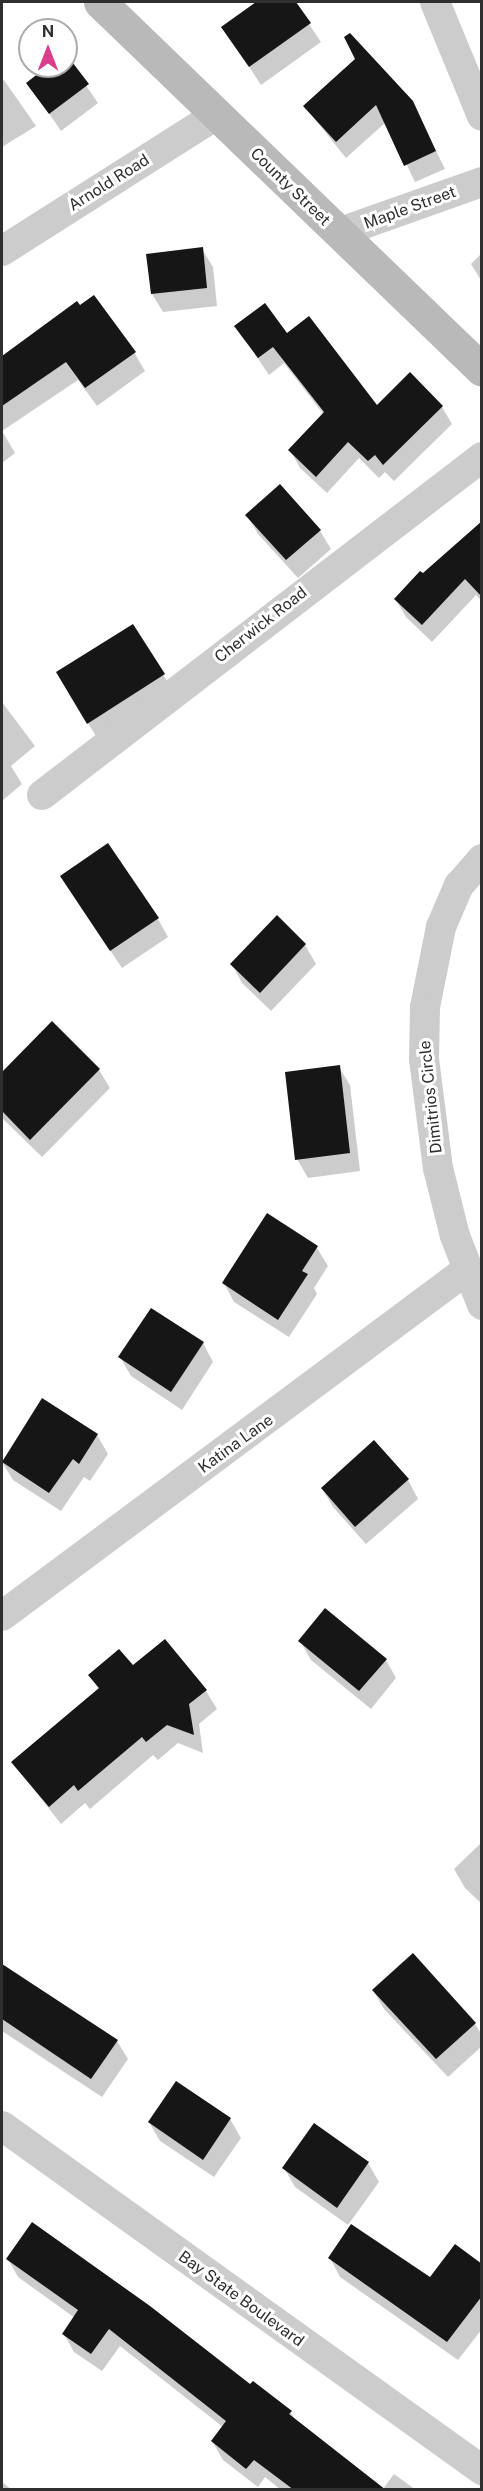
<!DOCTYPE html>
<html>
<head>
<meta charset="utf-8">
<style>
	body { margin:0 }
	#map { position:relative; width:483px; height:2491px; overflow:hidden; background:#fff; font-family:"Public Sans",sans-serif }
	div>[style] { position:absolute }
	.shadow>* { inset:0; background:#0003 }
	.building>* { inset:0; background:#161616 }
	.minor>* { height:30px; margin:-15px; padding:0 15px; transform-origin:15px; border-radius:15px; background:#ccc }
	.secondary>* { height:33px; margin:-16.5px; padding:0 16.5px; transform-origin:16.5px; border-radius:16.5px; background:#b9b9b9 }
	span { translate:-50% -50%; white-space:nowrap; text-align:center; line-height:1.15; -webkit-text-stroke:6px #fff; paint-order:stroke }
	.street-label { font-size:16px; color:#2f2f2f }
	.frame { position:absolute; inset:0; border:3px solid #2f2f2f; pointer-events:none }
	.north { position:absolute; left:18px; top:18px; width:60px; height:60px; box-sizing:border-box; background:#fff; border:2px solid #acacac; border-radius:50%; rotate:0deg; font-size:16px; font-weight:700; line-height:24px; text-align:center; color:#2f2f2f }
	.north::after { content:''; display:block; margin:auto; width:21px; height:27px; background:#d93d8b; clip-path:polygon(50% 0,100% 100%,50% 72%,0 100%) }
</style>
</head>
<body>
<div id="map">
	<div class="shadow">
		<div style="clip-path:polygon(259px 2px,294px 2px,321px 42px,261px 85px,223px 27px)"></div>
		<div style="clip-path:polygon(66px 56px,98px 103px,61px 131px,28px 83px,50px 66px,66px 66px)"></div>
		<div style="clip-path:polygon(4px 80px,36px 126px,2px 147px,2px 81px)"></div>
		<div style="clip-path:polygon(412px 102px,445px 169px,415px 182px,386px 122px,346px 158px,305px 107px)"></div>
		<div style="clip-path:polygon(202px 249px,213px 267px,217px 306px,163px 312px,152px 294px)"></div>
		<div style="clip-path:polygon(482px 253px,482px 282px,471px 264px)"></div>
		<div style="clip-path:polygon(77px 303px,134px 352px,145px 371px,97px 406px,78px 380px,2px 431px,15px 453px,2px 463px,2px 357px)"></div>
		<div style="clip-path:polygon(236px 326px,287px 335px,376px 408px,442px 407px,452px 424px,394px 481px,385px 472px,379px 478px,359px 458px,327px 493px,300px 468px,290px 450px,324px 415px,284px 363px,269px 375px)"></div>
		<div style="clip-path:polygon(247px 515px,320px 531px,331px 549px,298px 578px,258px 534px)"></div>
		<div style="clip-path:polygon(482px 523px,482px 601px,476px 595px,432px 642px,406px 617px,396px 600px)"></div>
		<div style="clip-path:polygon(133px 626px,175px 694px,99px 741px,69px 692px)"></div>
		<div style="clip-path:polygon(2px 702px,35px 746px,11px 766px,22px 784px,2px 801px)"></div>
		<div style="clip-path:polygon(73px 895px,158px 919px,168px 937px,122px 968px)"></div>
		<div style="clip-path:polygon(277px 917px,305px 945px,316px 964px,271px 1011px,242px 983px,232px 964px)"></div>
		<div style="clip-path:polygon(52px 1023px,99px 1070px,110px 1088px,42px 1157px,2px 1118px,2px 1074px)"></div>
		<div style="clip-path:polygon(339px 1067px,350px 1085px,360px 1171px,308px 1178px,297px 1159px)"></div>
		<div style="clip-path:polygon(317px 1248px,328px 1266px,314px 1288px,317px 1294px,289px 1337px,234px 1302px,224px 1283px)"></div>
		<div style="clip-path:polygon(203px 1343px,213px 1362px,182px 1410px,131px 1376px,120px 1357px)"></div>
		<div style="clip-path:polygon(42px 1400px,97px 1435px,108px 1454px,90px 1481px,84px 1477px,61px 1511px,13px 1480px,2px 1462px)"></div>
		<div style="clip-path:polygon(374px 1442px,408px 1480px,418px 1499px,366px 1544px,333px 1507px,322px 1488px)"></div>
		<div style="clip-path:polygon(300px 1641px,386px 1660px,396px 1678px,371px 1709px,311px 1660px)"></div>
		<div style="clip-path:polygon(133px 1667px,206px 1691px,217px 1709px,199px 1724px,203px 1753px,178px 1743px,158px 1760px,153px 1755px,90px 1809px,85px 1803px,61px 1824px,13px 1763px,99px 1690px,90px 1676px)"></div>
		<div style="clip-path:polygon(482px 1842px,482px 1904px,465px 1888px,454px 1869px)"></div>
		<div style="clip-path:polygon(2px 1964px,117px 2041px,128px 2059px,102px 2097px,2px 2031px)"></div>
		<div style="clip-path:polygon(373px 1990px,475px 2024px,482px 2035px,482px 2046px,448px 2077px,384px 2009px)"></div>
		<div style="clip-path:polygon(230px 2119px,241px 2138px,214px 2177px,160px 2141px,149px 2122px)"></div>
		<div style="clip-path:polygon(368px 2163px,379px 2182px,348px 2225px,295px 2187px,284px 2168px)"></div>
		<div style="clip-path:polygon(330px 2258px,430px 2279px,482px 2265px,482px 2329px,458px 2360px,340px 2277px)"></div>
		<div style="clip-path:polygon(8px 2259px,250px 2386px,290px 2412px,297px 2422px,383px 2489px,394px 2474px,416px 2490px,281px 2490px,265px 2477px,258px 2487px,223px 2460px,212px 2441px,223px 2427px,120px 2346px,102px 2371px,74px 2352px,64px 2334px,75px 2318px,18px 2277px)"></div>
		<div style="clip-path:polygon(2px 2482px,12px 2490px,2px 2490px)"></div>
	</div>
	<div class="building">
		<div style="clip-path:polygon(256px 2px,296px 2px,311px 23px,249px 67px,221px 27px)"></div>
		<div style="clip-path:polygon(350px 33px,413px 101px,436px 151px,404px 166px,376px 105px,336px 142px,303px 106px,355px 59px,344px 37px)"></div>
		<div style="clip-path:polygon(66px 54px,89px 84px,49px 114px,26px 83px,48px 66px,66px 66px)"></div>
		<div style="clip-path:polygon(203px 247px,207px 288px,151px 294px,146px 254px)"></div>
		<div style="clip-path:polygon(94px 295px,136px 352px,85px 388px,66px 362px,2px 406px,2px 356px,77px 301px,80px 305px)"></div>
		<div style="clip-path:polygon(265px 303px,287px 333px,309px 316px,377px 405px,410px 372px,443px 406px,383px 465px,375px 455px,368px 461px,348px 442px,316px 477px,288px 450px,324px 412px,273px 347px,258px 358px,234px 326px)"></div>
		<div style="clip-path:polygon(280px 484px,321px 530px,286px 560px,245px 515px)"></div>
		<div style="clip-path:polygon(482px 521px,482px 597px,465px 579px,422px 625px,394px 599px,420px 571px,423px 573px)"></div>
		<div style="clip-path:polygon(133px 624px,165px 674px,87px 724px,56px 672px)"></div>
		<div style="clip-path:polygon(108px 843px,159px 918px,110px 951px,60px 876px)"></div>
		<div style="clip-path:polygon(277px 915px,306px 944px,260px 993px,230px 964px)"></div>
		<div style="clip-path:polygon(52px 1021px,100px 1069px,30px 1140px,2px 1111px,2px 1072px)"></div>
		<div style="clip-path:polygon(340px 1065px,350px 1153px,295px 1160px,285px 1072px)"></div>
		<div style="clip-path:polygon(267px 1213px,318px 1246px,302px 1271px,308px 1274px,278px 1320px,222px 1283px)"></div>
		<div style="clip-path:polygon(151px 1308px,204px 1342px,171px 1392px,118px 1357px)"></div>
		<div style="clip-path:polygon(42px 1398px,98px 1434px,79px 1464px,73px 1459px,49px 1493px,2px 1462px)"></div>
		<div style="clip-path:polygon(374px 1440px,409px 1479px,355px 1527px,321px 1488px)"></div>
		<div style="clip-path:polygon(325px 1608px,387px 1659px,359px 1691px,298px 1641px)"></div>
		<div style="clip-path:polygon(165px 1639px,207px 1690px,189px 1704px,194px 1735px,167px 1725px,146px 1742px,142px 1737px,78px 1791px,74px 1785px,49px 1807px,11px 1762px,99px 1688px,88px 1675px,119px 1649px,133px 1665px)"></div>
		<div style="clip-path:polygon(413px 1953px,476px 2023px,436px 2059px,372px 1990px)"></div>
		<div style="clip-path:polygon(2px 1964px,118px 2040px,91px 2079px,2px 2019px)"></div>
		<div style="clip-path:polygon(176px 2081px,231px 2118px,203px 2160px,148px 2122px)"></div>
		<div style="clip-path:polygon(314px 2123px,369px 2162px,337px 2208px,282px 2168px)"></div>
		<div style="clip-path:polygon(32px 2222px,150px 2306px,250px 2384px,253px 2381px,292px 2411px,289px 2414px,386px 2490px,294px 2490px,254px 2460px,246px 2469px,211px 2441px,226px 2421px,109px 2329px,91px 2354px,62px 2334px,78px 2310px,6px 2259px)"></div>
		<div style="clip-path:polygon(351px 2224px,430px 2277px,455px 2244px,482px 2264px,482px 2296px,447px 2342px,328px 2258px)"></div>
	</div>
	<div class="minor">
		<div style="left:435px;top:2px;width:123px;rotate:67.6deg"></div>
		<div style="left:338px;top:233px;width:153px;rotate:-19.5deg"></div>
		<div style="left:2px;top:251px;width:254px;rotate:-32.4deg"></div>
		<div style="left:42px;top:795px;width:555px;rotate:-37.53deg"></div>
		<div style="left:482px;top:859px;width:35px;rotate:131deg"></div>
		<div style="left:459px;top:885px;width:46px;rotate:113.2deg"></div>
		<div style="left:441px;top:927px;width:82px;rotate:101.3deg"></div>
		<div style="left:425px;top:1007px;width:52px;rotate:91.1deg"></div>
		<div style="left:424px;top:1059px;width:110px;rotate:82.7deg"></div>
		<div style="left:438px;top:1168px;width:70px;rotate:76deg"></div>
		<div style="left:455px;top:1236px;width:74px;rotate:68.6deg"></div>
		<div style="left:2px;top:1616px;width:581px;rotate:-36.67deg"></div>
		<div style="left:2px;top:2126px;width:591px;rotate:35.63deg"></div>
	</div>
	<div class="secondary">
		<div style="left:100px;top:2px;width:530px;rotate:43.93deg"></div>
	</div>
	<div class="street-label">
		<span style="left:109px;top:183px;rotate:-32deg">Arnold Road</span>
		<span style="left:290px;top:187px;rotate:44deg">County Street</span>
		<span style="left:410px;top:208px;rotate:-20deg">Maple Street</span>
		<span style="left:261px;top:625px;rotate:-38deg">Cherwick Road</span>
		<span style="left:431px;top:1097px;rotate:-96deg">Dimitrios Circle</span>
		<span style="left:236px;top:1444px;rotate:-36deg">Katina Lane</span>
		<span style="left:241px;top:2299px;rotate:36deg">Bay State Boulevard</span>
	</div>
	<div class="frame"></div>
	<div class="north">N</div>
</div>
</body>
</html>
